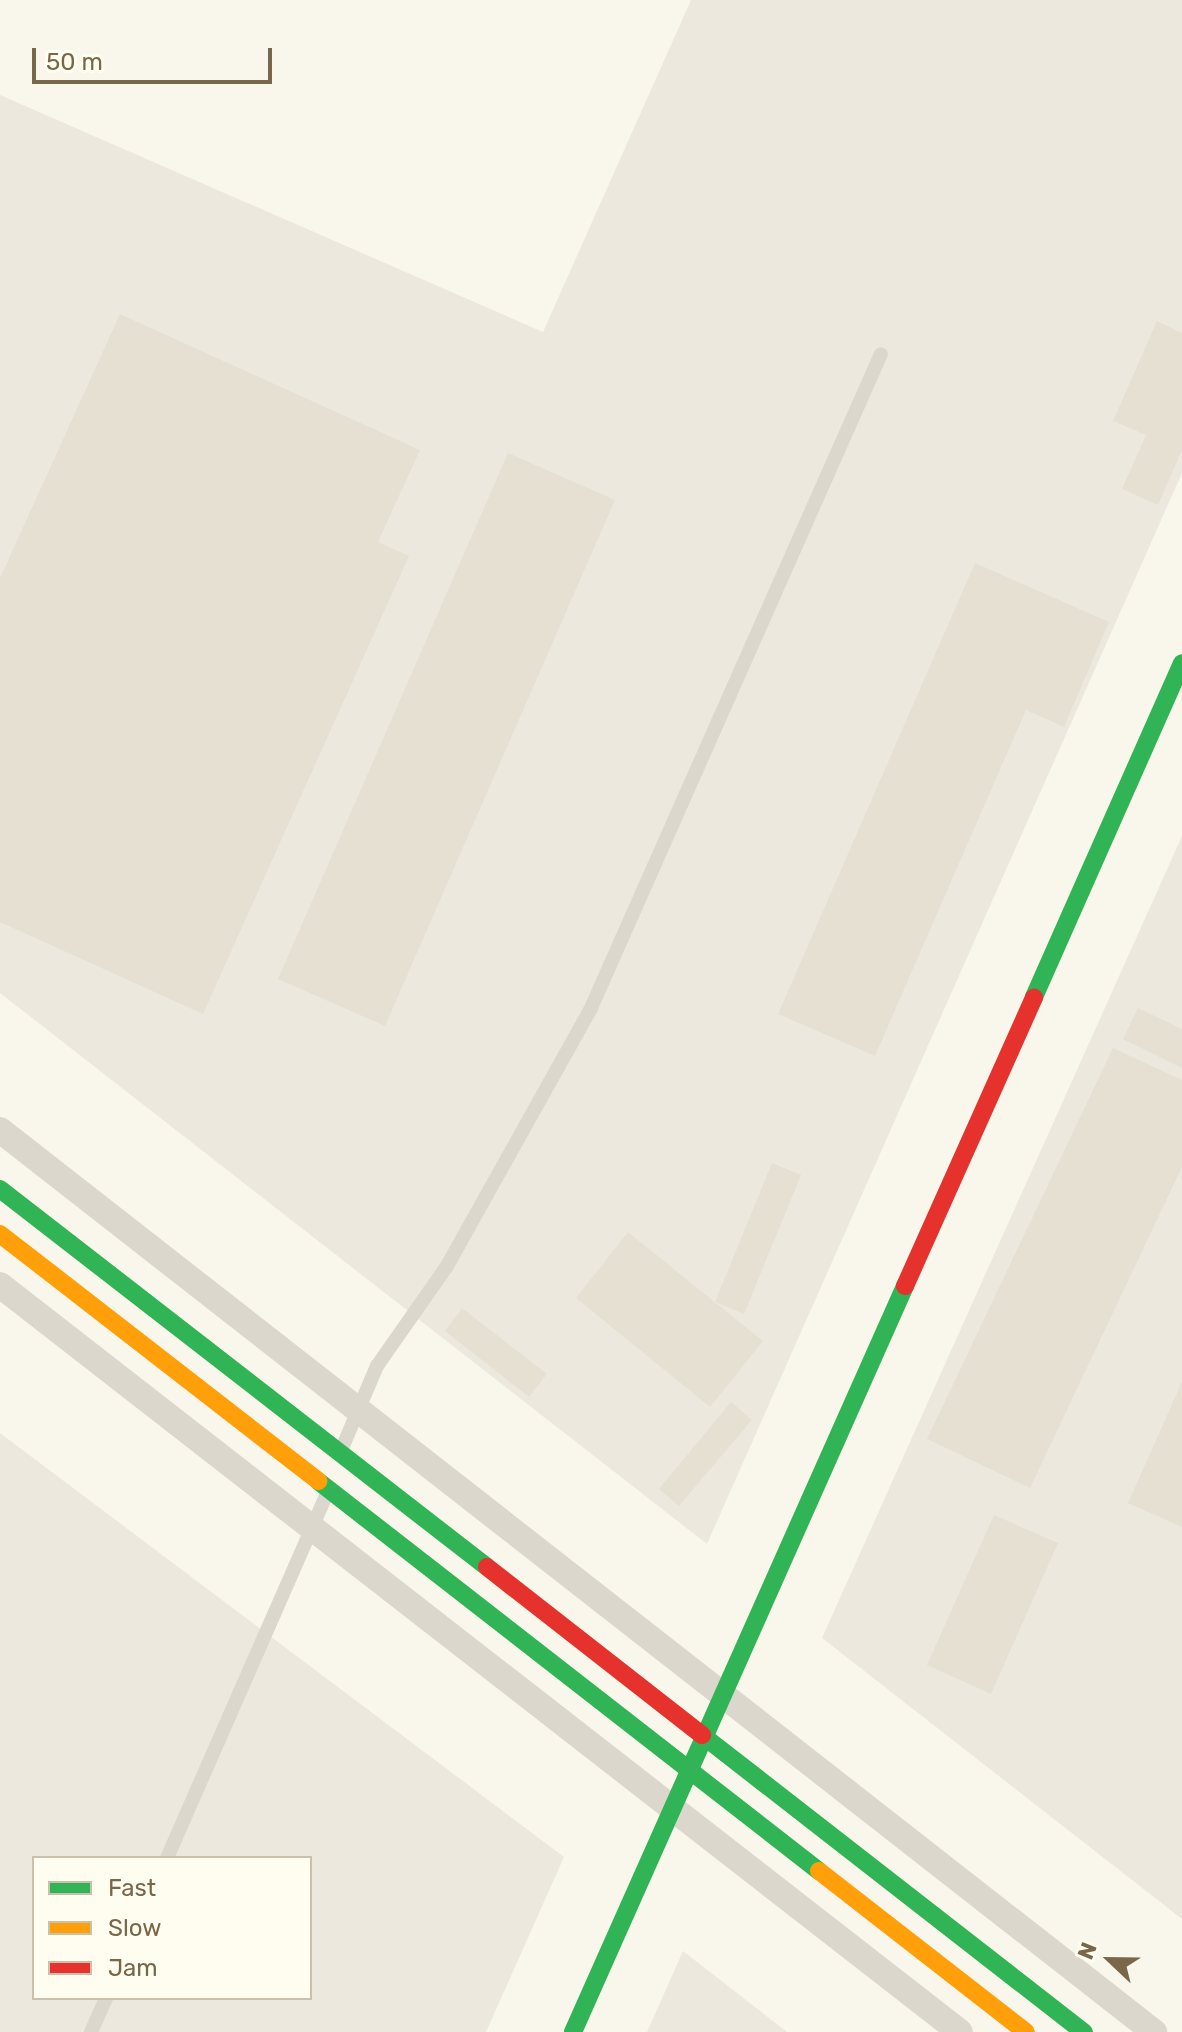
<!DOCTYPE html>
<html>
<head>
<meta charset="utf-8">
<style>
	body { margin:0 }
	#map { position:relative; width:1182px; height:2032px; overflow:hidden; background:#f9f7ec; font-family:Rubik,sans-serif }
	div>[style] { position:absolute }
	.industrial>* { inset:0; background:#ece8dd }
	.building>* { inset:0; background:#e6e0d3 }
	.lane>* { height:14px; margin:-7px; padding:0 7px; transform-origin:7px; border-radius:7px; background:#dbd7cd }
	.street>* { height:26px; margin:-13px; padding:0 13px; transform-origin:13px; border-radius:13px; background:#dbd7cd }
	.fast>* { height:18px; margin:-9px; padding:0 9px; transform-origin:9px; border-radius:9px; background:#30b455 }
	.slow>* { height:18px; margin:-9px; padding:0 9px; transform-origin:9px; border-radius:9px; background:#ff9f0a }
	.jam>* { height:18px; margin:-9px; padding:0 9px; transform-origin:9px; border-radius:9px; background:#e5322d }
	span { translate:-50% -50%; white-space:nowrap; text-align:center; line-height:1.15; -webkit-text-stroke:8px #fffdef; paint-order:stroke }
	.legend { position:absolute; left:32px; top:1856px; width:280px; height:144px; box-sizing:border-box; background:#fffdef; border:2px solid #cac1ad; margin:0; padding:10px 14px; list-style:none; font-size:24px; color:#7a6749 }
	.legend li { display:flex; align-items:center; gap:16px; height:40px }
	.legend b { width:40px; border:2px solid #cac1ad }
	.north { position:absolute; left:1070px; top:1920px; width:80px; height:80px; -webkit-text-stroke:6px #fffdef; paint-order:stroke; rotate:292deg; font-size:22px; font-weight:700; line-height:32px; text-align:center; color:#7a6749 }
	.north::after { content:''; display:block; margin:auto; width:28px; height:36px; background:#7a6749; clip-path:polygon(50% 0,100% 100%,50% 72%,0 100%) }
	.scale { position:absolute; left:32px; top:48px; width:240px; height:36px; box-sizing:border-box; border:4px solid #7a6749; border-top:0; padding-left:10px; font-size:24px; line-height:28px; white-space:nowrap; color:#7a6749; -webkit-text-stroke:6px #fffdef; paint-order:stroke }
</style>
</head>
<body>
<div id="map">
	<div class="industrial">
		<div style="clip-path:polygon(691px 0,1182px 0,1182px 473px,707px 1544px,0 993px,0 95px,543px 332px)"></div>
		<div style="clip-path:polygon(1182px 836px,1182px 1919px,822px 1638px)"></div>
		<div style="clip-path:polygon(evenodd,0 1433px,564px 1857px,486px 2032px,0 2032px,0 1433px,34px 1858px,310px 1858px,310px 1998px,34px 1998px,34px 1858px)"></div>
		<div style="clip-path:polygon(683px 1951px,787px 2032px,647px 2032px)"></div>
	</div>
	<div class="building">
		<div style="clip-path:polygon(120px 314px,420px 450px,378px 542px,409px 556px,203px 1014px,0 922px,0 578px)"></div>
		<div style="clip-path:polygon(1157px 321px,1182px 333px,1182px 450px,1158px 505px,1122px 489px,1146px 435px,1113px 421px)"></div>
		<div style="clip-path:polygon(508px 453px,615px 500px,385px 1026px,278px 979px)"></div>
		<div style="clip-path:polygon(975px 563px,1109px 622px,1064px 727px,1026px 710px,875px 1056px,778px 1014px)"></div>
		<div style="clip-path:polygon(1138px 1008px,1182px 1029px,1182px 1068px,1123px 1039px)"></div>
		<div style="clip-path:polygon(1113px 1048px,1182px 1080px,1182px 1167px,1030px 1488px,927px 1439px)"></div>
		<div style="clip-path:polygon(772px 1163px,801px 1175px,744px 1314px,715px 1302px)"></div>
		<div style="clip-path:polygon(628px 1232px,763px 1341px,710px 1407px,576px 1298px)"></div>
		<div style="clip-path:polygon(462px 1308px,547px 1374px,529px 1397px,445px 1331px)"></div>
		<div style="clip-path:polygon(1182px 1382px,1182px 1527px,1128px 1503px)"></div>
		<div style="clip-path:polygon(731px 1402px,752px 1420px,679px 1506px,659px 1489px)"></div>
		<div style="clip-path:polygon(994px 1515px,1058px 1543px,991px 1694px,927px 1665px)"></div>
	</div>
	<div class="lane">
		<div style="left:340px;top:1453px;width:95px;rotate:-67deg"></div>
		<div style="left:377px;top:1366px;width:122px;rotate:-55deg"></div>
		<div style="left:447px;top:1266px;width:295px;rotate:-60.8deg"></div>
		<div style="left:591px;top:1008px;width:715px;rotate:-66.09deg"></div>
		<div style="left:167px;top:1858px;width:400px;rotate:-66.3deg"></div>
		<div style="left:91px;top:2032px;width:37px;rotate:-66deg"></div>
	</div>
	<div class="street">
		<div style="left:0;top:1130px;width:1465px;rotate:38.01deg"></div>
		<div style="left:0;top:1285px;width:1216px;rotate:37.89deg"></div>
	</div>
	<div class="fast">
		<div style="left:1034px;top:997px;width:365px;rotate:-66.1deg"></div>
		<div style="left:0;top:1189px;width:616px;rotate:37.82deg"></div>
		<div style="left:318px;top:1481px;width:635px;rotate:37.9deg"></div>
		<div style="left:702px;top:1735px;width:484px;rotate:37.9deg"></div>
		<div style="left:573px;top:2032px;width:817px;rotate:-66.01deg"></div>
	</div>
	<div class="slow">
		<div style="left:0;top:1234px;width:403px;rotate:37.8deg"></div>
		<div style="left:819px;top:1871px;width:262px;rotate:37.9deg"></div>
	</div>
	<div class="jam">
		<div style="left:905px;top:1286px;width:316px;rotate:-65.9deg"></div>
		<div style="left:487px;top:1567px;width:273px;rotate:38deg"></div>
	</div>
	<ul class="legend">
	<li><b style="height:10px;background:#30b455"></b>Fast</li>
	<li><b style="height:10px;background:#ff9f0a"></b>Slow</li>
	<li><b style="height:10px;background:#e5322d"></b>Jam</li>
	</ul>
	<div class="north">N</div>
	<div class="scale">50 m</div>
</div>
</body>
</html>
